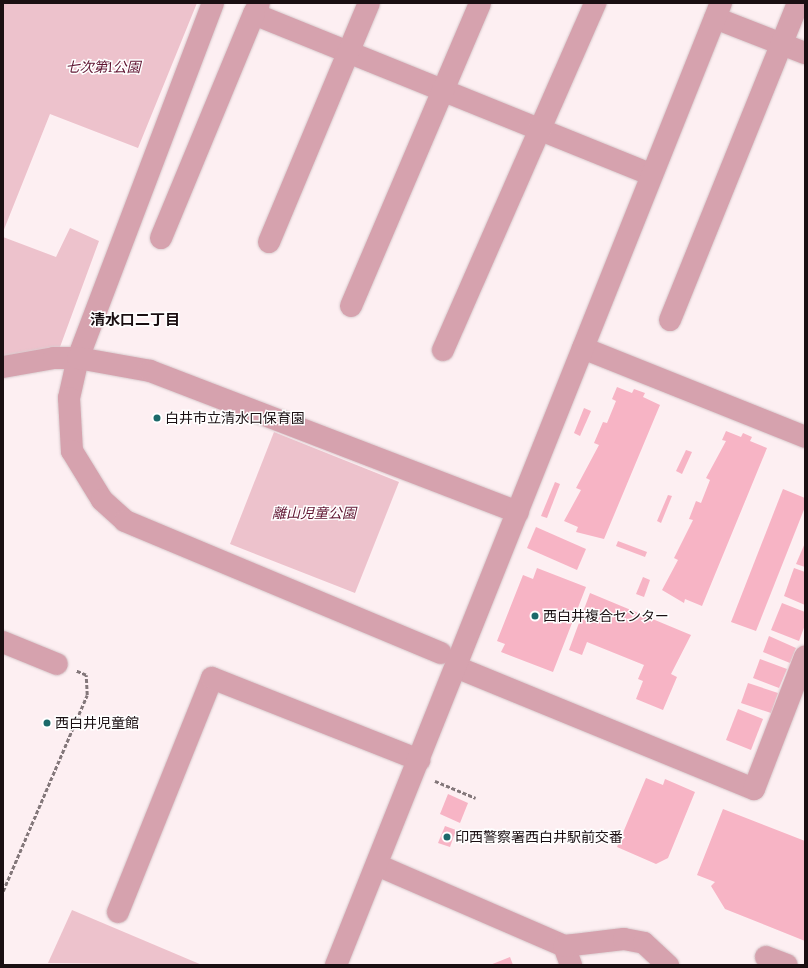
<!DOCTYPE html>
<html>
<head>
<meta charset="utf-8">
<style>
	body { margin:0 }
	#map { position:relative; width:808px; height:968px; overflow:hidden; background:#fdeff2; font-family:Lora,"Noto Sans JP",serif }
	div>[style] { position:absolute }
	.green>* { inset:0; background:#edc2cc }
	.building>* { inset:0; background:#f7b4c5 }
	.path>* { height:2.5px; margin-top:-1.25px; transform-origin:0; background:repeating-linear-gradient(90deg,#83777a 0 4px,transparent 0 6px) }
	.roads { filter:drop-shadow(0 0 1px #d9cbce) drop-shadow(0 0 1px #d9cbce) }
	.minor>* { height:22px; margin:-11px; padding:0 11px; transform-origin:11px; border-radius:11px; background:#d6a2ae }
	.dots>* { width:11px; height:11px; translate:-50% -50%; box-sizing:border-box; border:2px solid #fff; border-radius:50% }
	span { translate:-50% -50%; white-space:nowrap; text-align:center; line-height:1.15; -webkit-text-stroke:3px #fff; paint-order:stroke }
	.park-label { font-size:14px; color:#5e1330; font-style:italic }
	.poi-label { font-size:14px; color:#1a0f12 }
	.left { translate:0 -50%; text-align:left }
	.neighbourhood-label { font-size:15px; color:#1a0f12; font-weight:700 }
	.frame { position:absolute; inset:0; border:4px solid #1a0f12; pointer-events:none }
</style>
</head>
<body>
<div id="map">
	<div class="green">
		<div style="clip-path:polygon(3px 3px,197px 3px,138px 148px,50px 114px,3px 232px)"></div>
		<div style="clip-path:polygon(70px 228px,99px 241px,60px 347px,3px 359px,3px 237px,56px 257px)"></div>
		<div style="clip-path:polygon(274px 432px,399px 482px,355px 593px,230px 544px)"></div>
		<div style="clip-path:polygon(72px 910px,202px 965px,48px 963px)"></div>
	</div>
	<div class="building">
		<div style="clip-path:polygon(617px 387px,632px 393px,634px 389px,645px 393px,643px 397px,660px 405px,604px 539px,576px 532px,578px 527px,564px 521px,581px 490px,576px 488px,599px 445px,594px 443px,603px 422px,607px 423px,616px 401px,612px 399px)"></div>
		<div style="clip-path:polygon(584px 408px,591px 411px,580px 436px,574px 433px)"></div>
		<div style="clip-path:polygon(726px 431px,741px 437px,743px 433px,752px 437px,750px 441px,767px 448px,702px 606px,685px 599px,684px 603px,662px 590px,678px 560px,674px 558px,693px 520px,689px 519px,696px 501px,701px 503px,710px 480px,706px 478px,726px 441px,722px 440px)"></div>
		<div style="clip-path:polygon(686px 450px,692px 452px,682px 474px,676px 471px)"></div>
		<div style="clip-path:polygon(555px 482px,560px 484px,547px 518px,541px 516px)"></div>
		<div style="clip-path:polygon(783px 489px,805px 498px,805px 507px,756px 631px,731px 622px)"></div>
		<div style="clip-path:polygon(668px 495px,672px 496px,661px 523px,657px 521px)"></div>
		<div style="clip-path:polygon(536px 527px,586px 549px,577px 570px,527px 548px)"></div>
		<div style="clip-path:polygon(618px 541px,647px 552px,645px 557px,616px 546px)"></div>
		<div style="clip-path:polygon(805px 543px,805px 567px,796px 564px)"></div>
		<div style="clip-path:polygon(537px 568px,586px 587px,553px 672px,501px 652px,505px 644px,497px 641px,523px 575px,533px 579px)"></div>
		<div style="clip-path:polygon(794px 568px,805px 572px,805px 605px,784px 596px)"></div>
		<div style="clip-path:polygon(643px 577px,650px 580px,644px 597px,636px 594px)"></div>
		<div style="clip-path:polygon(590px 593px,691px 635px,671px 674px,677px 677px,663px 710px,636px 699px,643px 681px,638px 679px,644px 665px,587px 642px,582px 655px,569px 650px)"></div>
		<div style="clip-path:polygon(782px 603px,805px 612px,805px 625px,799px 641px,771px 630px)"></div>
		<div style="clip-path:polygon(769px 636px,796px 648px,790px 663px,763px 652px)"></div>
		<div style="clip-path:polygon(760px 659px,787px 669px,779px 688px,753px 678px)"></div>
		<div style="clip-path:polygon(748px 683px,778px 693px,771px 713px,741px 703px)"></div>
		<div style="clip-path:polygon(738px 709px,763px 719px,751px 750px,726px 740px)"></div>
		<div style="clip-path:polygon(646px 778px,663px 785px,665px 779px,695px 792px,668px 858px,656px 864px,617px 847px)"></div>
		<div style="clip-path:polygon(448px 794px,468px 803px,460px 823px,440px 814px)"></div>
		<div style="clip-path:polygon(723px 809px,805px 841px,805px 941px,725px 909px,711px 886px,715px 882px,697px 875px)"></div>
		<div style="clip-path:polygon(445px 826px,456px 830px,450px 847px,438px 843px)"></div>
		<div style="clip-path:polygon(510px 957px,513px 965px,490px 965px)"></div>
	</div>
	<div class="path">
		<div style="left:435px;top:781px;width:44px;rotate:22.5deg"></div>
		<div style="left:3px;top:891px;width:213px;rotate:-66.8deg"></div>
		<div style="left:87px;top:695px;width:20px;rotate:-93deg"></div>
		<div style="left:86px;top:675px;width:11px;rotate:-158deg"></div>
	</div>
	<div class="roads">
		<div class="minor">
			<div style="left:213px;top:3px;width:380px;rotate:110.8deg"></div>
			<div style="left:78px;top:358px;width:41px;rotate:102.7deg"></div>
			<div style="left:69px;top:398px;width:53px;rotate:86.8deg"></div>
			<div style="left:72px;top:451px;width:57px;rotate:58.5deg"></div>
			<div style="left:102px;top:500px;width:31px;rotate:42deg"></div>
			<div style="left:125px;top:521px;width:342px;rotate:22.7deg"></div>
			<div style="left:259px;top:3px;width:12px;rotate:114deg"></div>
			<div style="left:254px;top:14px;width:429px;rotate:22deg"></div>
			<div style="left:715px;top:18px;width:97px;rotate:21.3deg"></div>
			<div style="left:161px;top:238px;width:243px;rotate:-67.5deg"></div>
			<div style="left:269px;top:242px;width:259px;rotate:-67.3deg"></div>
			<div style="left:351px;top:306px;width:329px;rotate:-66.9deg"></div>
			<div style="left:670px;top:320px;width:342px;rotate:-68deg"></div>
			<div style="left:583px;top:348px;width:239px;rotate:21.8deg"></div>
			<div style="left:443px;top:350px;width:379px;rotate:-66.3deg"></div>
			<div style="left:3px;top:367px;width:52px;rotate:-10deg"></div>
			<div style="left:54px;top:358px;width:24px"></div>
			<div style="left:78px;top:358px;width:73px;rotate:10.2deg"></div>
			<div style="left:150px;top:371px;width:394px;rotate:21deg"></div>
			<div style="left:3px;top:642px;width:58px;rotate:22.2deg"></div>
			<div style="left:456px;top:667px;width:322px;rotate:22.3deg"></div>
			<div style="left:754px;top:789px;width:142px;rotate:-68.9deg"></div>
			<div style="left:377px;top:865px;width:204px;rotate:23.4deg"></div>
			<div style="left:118px;top:912px;width:252px;rotate:-68.1deg"></div>
			<div style="left:212px;top:678px;width:223px;rotate:21.6deg"></div>
			<div style="left:766px;top:957px;width:22px;rotate:21deg"></div>
			<div style="left:336px;top:965px;width:1036px;rotate:-68.19deg"></div>
			<div style="left:571px;top:965px;width:20px;rotate:-110deg"></div>
			<div style="left:564px;top:946px;width:60px;rotate:-6.7deg"></div>
			<div style="left:624px;top:939px;width:20px;rotate:11deg"></div>
			<div style="left:644px;top:943px;width:33px;rotate:43deg"></div>
		</div>
	</div>
	<div class="dots">
		<div style="left:157px;top:418px;background:#1c696a"></div>
		<div style="left:535px;top:616px;background:#1c696a"></div>
		<div style="left:47px;top:723px;background:#1c696a"></div>
		<div style="left:447px;top:837px;background:#1c696a"></div>
	</div>
	<div class="park-label">
		<span style="left:103px;top:67px">七次第1公園</span>
		<span style="left:314px;top:513px">離山児童公園</span>
	</div>
	<div class="poi-label">
		<span class="left" style="left:165px;top:418px">白井市立清水口保育園</span>
		<span class="left" style="left:543px;top:616px">西白井複合センター</span>
		<span class="left" style="left:55px;top:723px">西白井児童館</span>
		<span class="left" style="left:455px;top:837px">印西警察署西白井駅前交番</span>
	</div>
	<div class="neighbourhood-label">
		<span style="left:135px;top:320px">清水口二丁目</span>
	</div>
	<div class="frame"></div>
</div>
</body>
</html>
